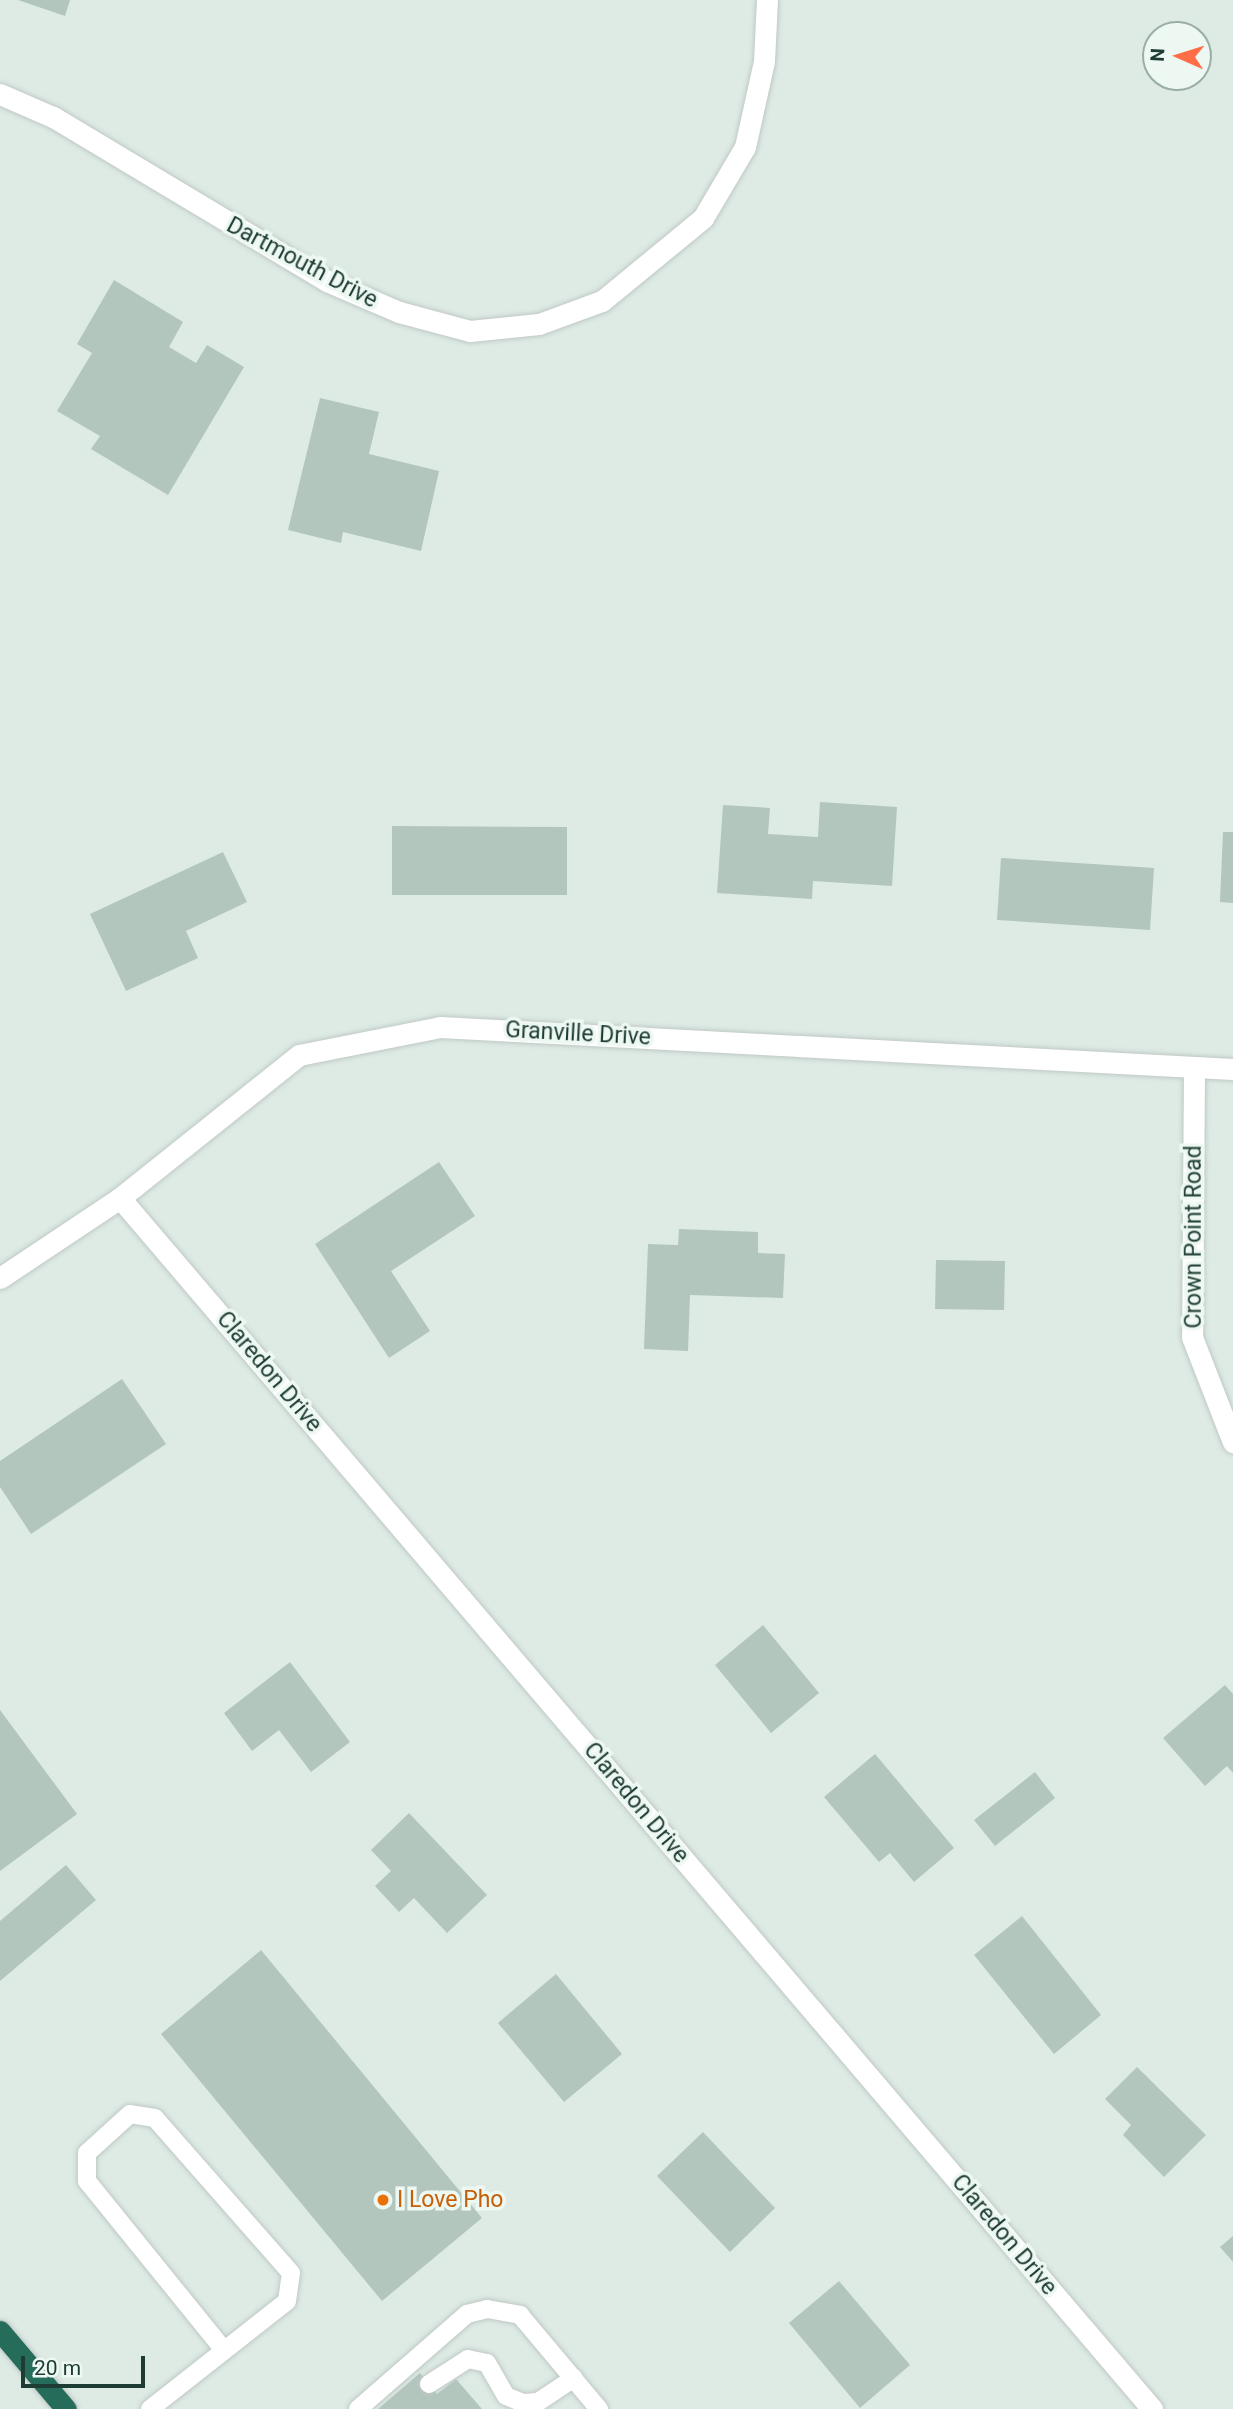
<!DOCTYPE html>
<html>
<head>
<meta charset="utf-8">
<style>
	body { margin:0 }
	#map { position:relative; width:1233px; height:2409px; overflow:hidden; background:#ddebe4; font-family:Roboto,sans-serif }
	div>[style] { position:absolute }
	.building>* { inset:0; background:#b2c6bd }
	.roads { filter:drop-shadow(0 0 2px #c0c8c6) drop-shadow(0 0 2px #c0c8c6) }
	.lane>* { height:18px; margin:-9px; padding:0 9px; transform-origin:9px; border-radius:9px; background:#fff }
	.street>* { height:21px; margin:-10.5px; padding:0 10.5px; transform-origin:10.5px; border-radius:10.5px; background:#fff }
	.highway>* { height:21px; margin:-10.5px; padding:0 10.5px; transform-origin:10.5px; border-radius:10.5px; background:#266c5b }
	.dots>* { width:19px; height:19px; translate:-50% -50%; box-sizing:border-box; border:4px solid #eef8f2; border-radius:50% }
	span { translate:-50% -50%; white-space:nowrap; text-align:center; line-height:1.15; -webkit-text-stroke:7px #eef8f2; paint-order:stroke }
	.street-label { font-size:23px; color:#1d3c33 }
	.food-label { font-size:23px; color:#c56008 }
	.left { translate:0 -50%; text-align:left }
	.north { position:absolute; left:1142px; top:21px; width:70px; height:70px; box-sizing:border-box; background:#eef8f2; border:2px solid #9aada6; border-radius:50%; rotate:273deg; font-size:19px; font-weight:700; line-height:28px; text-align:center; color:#1d3c33 }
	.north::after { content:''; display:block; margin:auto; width:24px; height:32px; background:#ff6e47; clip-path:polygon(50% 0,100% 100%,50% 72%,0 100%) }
	.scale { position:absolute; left:21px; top:2356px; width:124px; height:32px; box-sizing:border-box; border:4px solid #1d3c33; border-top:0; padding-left:9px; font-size:21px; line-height:24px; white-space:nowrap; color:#1d3c33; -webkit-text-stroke:5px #eef8f2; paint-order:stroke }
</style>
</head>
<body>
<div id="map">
	<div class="building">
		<div style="clip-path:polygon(18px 0,70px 0,65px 16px)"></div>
		<div style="clip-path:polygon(114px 280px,183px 322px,169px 347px,196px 363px,207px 345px,244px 367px,168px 495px,91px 449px,100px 436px,57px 411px,92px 353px,77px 344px)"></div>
		<div style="clip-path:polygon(320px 398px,379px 412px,369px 454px,439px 471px,421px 551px,343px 532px,341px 543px,288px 530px)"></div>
		<div style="clip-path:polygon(820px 802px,897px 807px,892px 886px,813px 881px,812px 899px,717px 893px,723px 805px,770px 808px,768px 834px,818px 837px)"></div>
		<div style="clip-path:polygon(392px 826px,567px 827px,567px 895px,392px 895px)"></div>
		<div style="clip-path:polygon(1223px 832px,1233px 832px,1233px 903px,1220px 902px)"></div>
		<div style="clip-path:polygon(223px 852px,247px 902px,186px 931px,198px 958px,126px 991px,90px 914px)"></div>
		<div style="clip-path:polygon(1001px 858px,1154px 868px,1150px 930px,997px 920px)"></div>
		<div style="clip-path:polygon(439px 1162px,475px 1216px,391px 1271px,430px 1331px,389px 1358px,315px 1244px)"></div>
		<div style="clip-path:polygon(679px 1229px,758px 1232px,758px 1253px,785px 1254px,783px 1298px,690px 1295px,688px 1351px,644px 1349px,648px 1244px,678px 1245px)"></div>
		<div style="clip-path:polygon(936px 1260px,1005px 1261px,1004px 1310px,935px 1309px)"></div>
		<div style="clip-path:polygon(122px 1379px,166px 1444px,31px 1534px,0 1487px,0 1461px)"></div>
		<div style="clip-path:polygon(763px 1625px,819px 1693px,771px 1733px,715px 1665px)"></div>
		<div style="clip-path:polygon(290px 1662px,350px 1742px,311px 1772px,279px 1730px,252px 1751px,224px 1713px)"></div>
		<div style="clip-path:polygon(1225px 1685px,1233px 1694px,1233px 1773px,1227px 1766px,1205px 1786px,1163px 1738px)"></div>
		<div style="clip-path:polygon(0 1710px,77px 1814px,0 1871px)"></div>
		<div style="clip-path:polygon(875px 1754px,954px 1848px,914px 1882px,890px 1853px,879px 1862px,824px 1797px)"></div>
		<div style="clip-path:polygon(1035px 1772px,1055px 1798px,995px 1846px,974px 1820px)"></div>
		<div style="clip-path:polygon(409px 1813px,487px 1895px,447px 1933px,414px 1898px,399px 1912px,375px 1886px,391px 1871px,371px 1850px)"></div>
		<div style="clip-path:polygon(66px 1865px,96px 1900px,0 1981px,0 1921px)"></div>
		<div style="clip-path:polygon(1022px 1916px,1101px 2015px,1054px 2054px,974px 1955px)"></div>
		<div style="clip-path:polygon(261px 1950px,482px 2218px,382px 2301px,161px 2034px)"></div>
		<div style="clip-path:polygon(556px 1974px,622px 2054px,564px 2102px,498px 2023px)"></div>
		<div style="clip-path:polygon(1137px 2067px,1206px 2135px,1164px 2177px,1123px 2135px,1131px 2125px,1105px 2099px)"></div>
		<div style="clip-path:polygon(703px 2132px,775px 2208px,730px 2252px,657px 2176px)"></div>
		<div style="clip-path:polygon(1233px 2236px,1233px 2262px,1220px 2247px)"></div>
		<div style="clip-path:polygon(839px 2281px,910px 2365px,860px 2408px,789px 2323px)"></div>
		<div style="clip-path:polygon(420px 2373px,437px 2394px,456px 2379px,482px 2409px,378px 2409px)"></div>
	</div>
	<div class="roads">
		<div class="lane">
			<div style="left:429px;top:2384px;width:46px;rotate:-32.7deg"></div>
			<div style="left:468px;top:2359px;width:19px;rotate:12deg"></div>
			<div style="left:487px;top:2363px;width:38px;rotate:60deg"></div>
			<div style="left:506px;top:2396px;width:18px;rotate:22deg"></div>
			<div style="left:523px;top:2403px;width:15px;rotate:-4deg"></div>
			<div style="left:538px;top:2402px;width:43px;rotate:-33.7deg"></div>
			<div style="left:150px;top:2409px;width:174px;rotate:-38.2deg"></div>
			<div style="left:287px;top:2301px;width:28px;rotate:-82deg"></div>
			<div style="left:291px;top:2273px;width:206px;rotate:-131.3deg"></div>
			<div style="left:155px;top:2118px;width:25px;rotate:-171deg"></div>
			<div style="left:130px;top:2114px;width:58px;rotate:137.8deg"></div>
			<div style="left:87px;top:2153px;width:28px;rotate:90deg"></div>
			<div style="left:87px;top:2181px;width:216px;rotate:51deg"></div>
			<div style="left:358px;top:2409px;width:145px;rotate:-41.1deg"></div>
			<div style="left:467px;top:2314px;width:21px;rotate:-14deg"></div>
			<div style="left:487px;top:2309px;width:34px;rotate:10deg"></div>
			<div style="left:520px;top:2315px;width:123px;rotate:50deg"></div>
		</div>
		<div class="street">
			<div style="left:0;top:94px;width:58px;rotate:23.5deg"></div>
			<div style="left:53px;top:117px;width:319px;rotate:30.9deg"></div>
			<div style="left:327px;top:281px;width:78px;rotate:23.3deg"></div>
			<div style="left:399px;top:312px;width:73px;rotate:15deg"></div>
			<div style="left:470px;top:331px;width:69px;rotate:-5.8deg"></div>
			<div style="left:539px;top:324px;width:67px;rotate:-20.1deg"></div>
			<div style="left:602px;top:301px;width:131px;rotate:-39.4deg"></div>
			<div style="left:703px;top:218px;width:82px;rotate:-59.4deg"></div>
			<div style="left:745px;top:147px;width:88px;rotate:-77.5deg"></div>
			<div style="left:764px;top:61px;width:61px;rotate:-87.2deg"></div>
			<div style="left:1194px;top:1067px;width:270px;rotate:90.4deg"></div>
			<div style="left:1192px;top:1337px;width:113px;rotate:68.7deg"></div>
			<div style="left:120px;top:1198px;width:1591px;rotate:49.56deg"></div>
			<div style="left:0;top:1278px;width:144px;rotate:-33.7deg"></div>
			<div style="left:120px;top:1198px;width:229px;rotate:-38.6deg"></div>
			<div style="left:299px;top:1055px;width:144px;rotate:-11.2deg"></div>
			<div style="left:440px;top:1027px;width:794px;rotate:3.03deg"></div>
		</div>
		<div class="highway">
			<div style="left:0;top:2331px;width:102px;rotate:49.8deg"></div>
		</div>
	</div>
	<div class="dots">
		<div style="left:383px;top:2200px;background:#e8710a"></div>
	</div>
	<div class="street-label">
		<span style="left:302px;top:263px;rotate:28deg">Dartmouth Drive</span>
		<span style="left:578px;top:1034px;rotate:3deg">Granville Drive</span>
		<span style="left:1194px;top:1237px;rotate:-90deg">Crown Point Road</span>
		<span style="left:269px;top:1372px;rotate:50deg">Claredon Drive</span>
		<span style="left:636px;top:1803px;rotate:50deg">Claredon Drive</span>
		<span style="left:1004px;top:2235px;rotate:50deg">Claredon Drive</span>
	</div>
	<div class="food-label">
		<span class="left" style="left:397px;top:2200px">I Love Pho</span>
	</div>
	<div class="north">N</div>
	<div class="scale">20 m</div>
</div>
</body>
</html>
